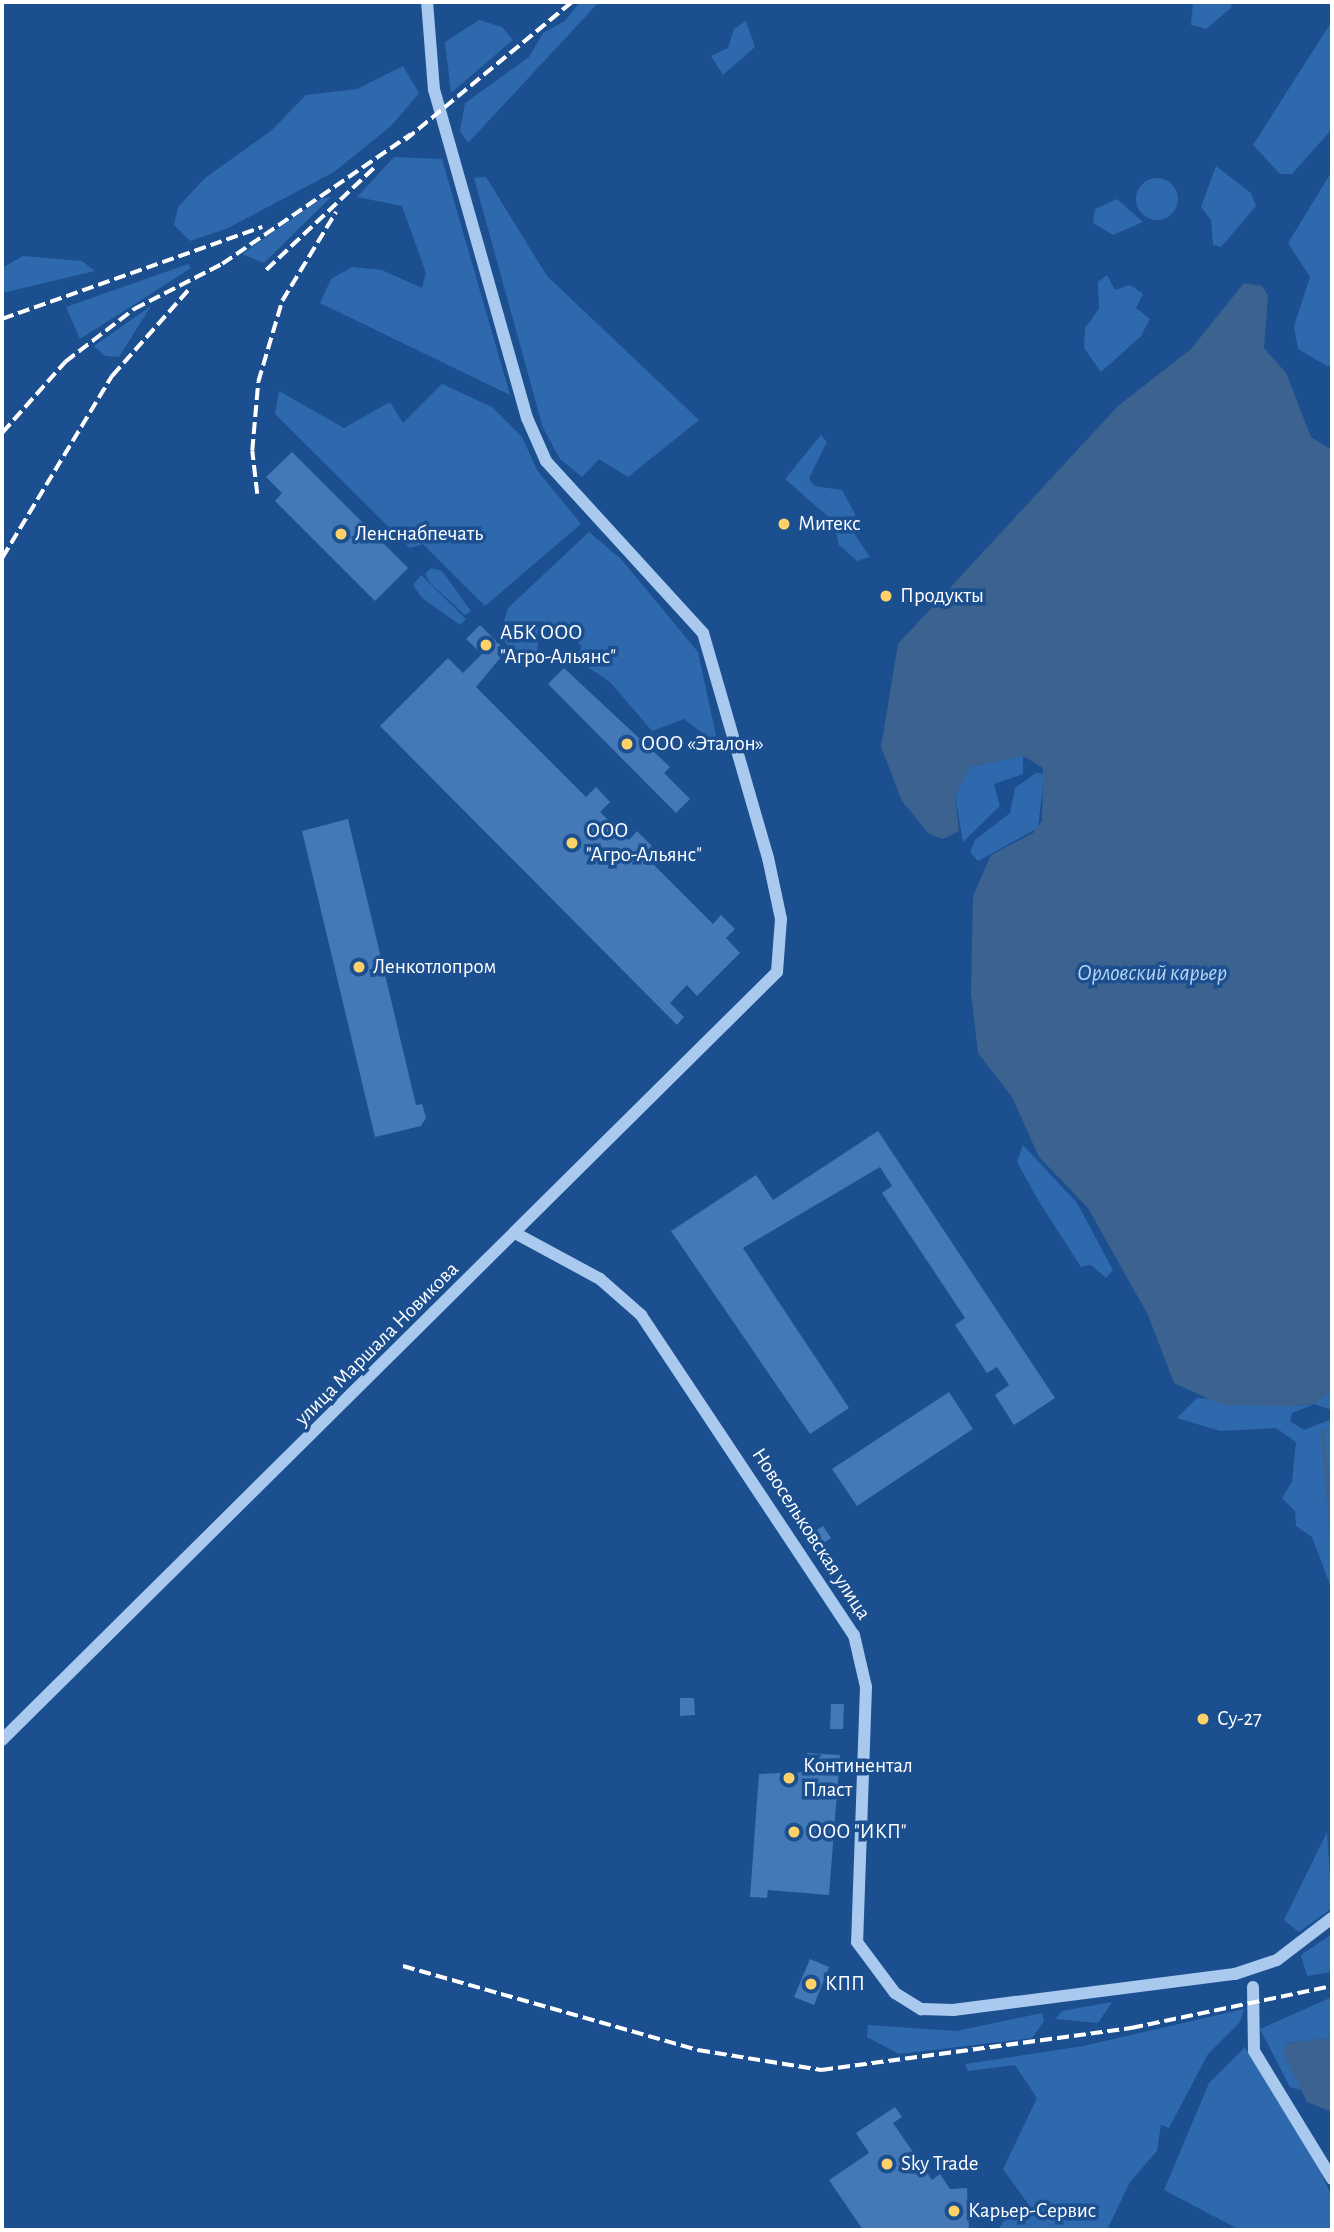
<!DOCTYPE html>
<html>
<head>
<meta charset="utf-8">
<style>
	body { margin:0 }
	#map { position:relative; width:1334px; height:2232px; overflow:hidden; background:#1b4f8f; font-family:"Alegreya Sans",sans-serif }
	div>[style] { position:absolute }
	.green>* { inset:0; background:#2e69ad }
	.round { border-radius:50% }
	.water>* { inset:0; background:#3c6290 }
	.stream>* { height:3.5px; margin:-1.75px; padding:0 1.75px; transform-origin:1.75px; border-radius:1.75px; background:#3c6290 }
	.building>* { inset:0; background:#4478b7 }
	.minor>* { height:12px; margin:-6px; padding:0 6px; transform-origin:6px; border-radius:6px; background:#a9c9ee }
	.rail>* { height:3.5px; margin-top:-1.75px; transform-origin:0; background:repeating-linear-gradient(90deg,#fff 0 12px,transparent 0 17px) }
	.dots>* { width:19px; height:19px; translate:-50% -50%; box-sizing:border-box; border:4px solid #1b4f8f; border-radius:50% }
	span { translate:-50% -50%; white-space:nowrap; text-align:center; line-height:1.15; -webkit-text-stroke:7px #1b4f8f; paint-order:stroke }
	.poi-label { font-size:21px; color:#fff }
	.left { translate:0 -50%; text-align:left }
	.street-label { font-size:21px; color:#fff }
	.water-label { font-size:23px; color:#b5d3f5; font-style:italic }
	.frame { position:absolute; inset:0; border:4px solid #fff; pointer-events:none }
</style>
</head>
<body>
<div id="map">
	<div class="green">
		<div style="clip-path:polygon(580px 2px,599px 2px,468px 143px,460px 131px,465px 103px,529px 57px,543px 33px,565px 21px)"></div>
		<div style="clip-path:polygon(1193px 2px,1230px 2px,1232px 7px,1206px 29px,1191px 25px)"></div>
		<div style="clip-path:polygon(479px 20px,502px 27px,513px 40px,451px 93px,445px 42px)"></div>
		<div style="clip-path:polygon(746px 21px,755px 47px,723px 75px,711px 56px,728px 48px,734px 29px)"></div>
		<div style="clip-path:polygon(1332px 21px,1332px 129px,1292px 174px,1280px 174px,1253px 145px)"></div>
		<div style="clip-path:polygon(403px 66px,419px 93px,391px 126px,334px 172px,226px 229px,190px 241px,174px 225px,178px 207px,205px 178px,272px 130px,306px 95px,357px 89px)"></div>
		<div style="clip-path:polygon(394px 157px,442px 159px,510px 395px,320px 303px,331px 279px,352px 267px,382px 270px,422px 288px,426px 273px,402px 206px,357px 197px)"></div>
		<div style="clip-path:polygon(1216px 166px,1251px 193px,1256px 206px,1221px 247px,1213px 245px,1211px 220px,1201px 207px)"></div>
		<div style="clip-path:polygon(1332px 171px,1332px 365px,1327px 366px,1298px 349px,1294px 326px,1310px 277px,1288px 243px)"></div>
		<div style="clip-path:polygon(486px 177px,547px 276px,699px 420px,628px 477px,599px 459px,582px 477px,560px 459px,543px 428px,474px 178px)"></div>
		<div class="round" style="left:1136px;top:178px;width:42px;height:42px"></div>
		<div style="clip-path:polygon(331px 197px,264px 263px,242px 254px,322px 198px)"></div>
		<div style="clip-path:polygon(1117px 199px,1143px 222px,1113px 235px,1093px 223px,1095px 209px)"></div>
		<div style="clip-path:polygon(23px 256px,82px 261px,95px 271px,2px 293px,2px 268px)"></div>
		<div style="clip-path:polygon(188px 264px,191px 268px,80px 339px,66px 307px)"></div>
		<div style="clip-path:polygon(1107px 275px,1115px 290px,1130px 285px,1143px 294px,1136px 308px,1150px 319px,1141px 336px,1101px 372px,1084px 348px,1085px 328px,1099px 309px,1098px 282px)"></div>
		<div style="clip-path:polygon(151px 306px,119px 357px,105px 356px,94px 346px)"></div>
		<div style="clip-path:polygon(442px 384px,492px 407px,522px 437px,537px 470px,581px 524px,485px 606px,423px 544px,410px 548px,275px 414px,279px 391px,344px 428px,390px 402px,403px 423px)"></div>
		<div style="clip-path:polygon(821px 435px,827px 442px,809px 478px,814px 486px,842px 490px,855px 514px,853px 532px,870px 557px,857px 561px,839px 545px,833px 521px,785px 479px)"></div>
		<div style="clip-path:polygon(589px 532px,621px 559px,698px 652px,718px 745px,684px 719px,652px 731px,610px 682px,576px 659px,582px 647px,565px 628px,539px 630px,537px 657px,527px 662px,499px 637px,508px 608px)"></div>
		<div style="clip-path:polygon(431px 568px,442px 571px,471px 611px,465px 615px,430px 583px,425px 574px)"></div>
		<div style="clip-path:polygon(421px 575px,466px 619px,460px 625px,422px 598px,413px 585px)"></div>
		<div style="clip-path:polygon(1023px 756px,1023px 774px,994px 784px,1000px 806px,963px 842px,955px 795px,959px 777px,970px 767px)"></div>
		<div style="clip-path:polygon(1036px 773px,1044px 774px,1038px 828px,978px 861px,970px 852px,975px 840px,1010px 813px,1015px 788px)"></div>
		<div style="clip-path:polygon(1023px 1145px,1077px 1203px,1113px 1270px,1106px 1278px,1091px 1265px,1081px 1267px,1038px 1200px,1017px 1162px)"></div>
		<div style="clip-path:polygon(1332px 1389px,1332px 1410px,1314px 1404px,1292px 1413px,1290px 1421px,1304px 1430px,1332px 1419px,1332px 1590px,1312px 1537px,1296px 1526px,1295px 1511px,1282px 1498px,1292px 1482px,1296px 1442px,1276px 1428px,1220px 1431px,1177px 1418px,1197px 1398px,1295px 1406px,1314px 1404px)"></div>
		<div style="clip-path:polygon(1327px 1832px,1332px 1908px,1299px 1932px,1284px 1920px)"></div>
		<div style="clip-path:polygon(1332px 1934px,1332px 1972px,1307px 1976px,1301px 1955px)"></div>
		<div style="clip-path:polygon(1332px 1997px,1332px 2038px,1287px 2043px,1303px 2082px,1302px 2090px,1290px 2087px,1260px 2029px)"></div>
		<div style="clip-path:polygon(1112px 2002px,1098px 2023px,1055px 2019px,1062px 2011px)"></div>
		<div style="clip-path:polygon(1244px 2009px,1240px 2022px,1208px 2054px,1169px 2128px,1161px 2125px,1157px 2151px,1130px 2182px,1107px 2230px,998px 2230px,1008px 2215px,1036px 2215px,1003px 2169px,1037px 2098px,1015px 2065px,968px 2071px,965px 2064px,1083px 2046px)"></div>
		<div style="clip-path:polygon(1042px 2013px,1044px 2021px,1032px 2038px,899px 2054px,867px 2037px,868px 2025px,956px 2031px)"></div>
		<div style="clip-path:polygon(1245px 2047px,1313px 2155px,1332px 2197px,1332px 2230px,1240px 2230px,1164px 2190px,1209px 2083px)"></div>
	</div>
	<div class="water">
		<div style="clip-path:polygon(1244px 283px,1262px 286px,1268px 296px,1264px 348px,1286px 373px,1311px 437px,1332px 450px,1332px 1389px,1314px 1404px,1295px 1406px,1222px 1405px,1174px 1383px,1148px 1315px,1088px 1208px,1039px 1157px,1012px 1097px,978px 1053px,971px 993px,973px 896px,991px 855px,1033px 833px,1042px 821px,1043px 768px,1023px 756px,970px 767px,955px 795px,959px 831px,943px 839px,929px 834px,902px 801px,881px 747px,898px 644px,1118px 406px,1191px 349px)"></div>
		<div style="clip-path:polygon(1332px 2038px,1332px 2112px,1307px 2102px,1283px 2053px,1287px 2043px)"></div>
	</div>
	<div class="stream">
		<div style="left:1323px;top:1430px;width:101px;rotate:84.9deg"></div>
	</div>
	<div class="building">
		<div style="clip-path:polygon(292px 452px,408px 568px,375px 601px,275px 501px,282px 493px,266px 477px)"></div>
		<div style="clip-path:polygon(480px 625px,506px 651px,476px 687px,586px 797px,596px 787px,610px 802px,600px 812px,629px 840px,637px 831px,652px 846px,643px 854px,713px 924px,721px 915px,735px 929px,726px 938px,740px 953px,697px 996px,687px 985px,670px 1003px,684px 1017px,677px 1025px,380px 726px,448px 658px,463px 673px,482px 654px,466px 639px)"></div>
		<div style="clip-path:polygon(564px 668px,670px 767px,664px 773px,690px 799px,676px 813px,548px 684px)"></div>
		<div style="clip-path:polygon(348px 819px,416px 1105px,422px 1104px,426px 1118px,421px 1126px,375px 1137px,302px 831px)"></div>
		<div style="clip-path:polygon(878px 1131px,1055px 1398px,1014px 1425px,995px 1395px,1009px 1385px,997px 1367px,987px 1373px,955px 1325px,965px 1318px,882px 1193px,892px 1186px,880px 1167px,743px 1248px,849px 1408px,810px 1434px,671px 1231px,756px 1175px,773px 1200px)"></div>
		<div style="clip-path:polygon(949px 1392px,973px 1429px,857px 1506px,832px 1469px)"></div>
		<div style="clip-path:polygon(823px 1526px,831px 1538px,818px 1547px,810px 1534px)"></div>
		<div style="clip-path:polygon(680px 1698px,694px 1698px,695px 1715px,680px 1716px)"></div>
		<div style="clip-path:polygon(831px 1704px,844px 1704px,843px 1729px,830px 1729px)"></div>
		<div style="clip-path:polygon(807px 1753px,840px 1755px,829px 1895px,768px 1890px,767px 1898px,750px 1897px,759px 1774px,806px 1772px)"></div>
		<div style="clip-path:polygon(810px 1959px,829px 1967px,814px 2005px,794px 1997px)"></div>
		<div style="clip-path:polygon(895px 2107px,902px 2117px,893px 2123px,932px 2180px,940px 2174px,950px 2189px,967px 2188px,969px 2230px,863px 2230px,829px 2180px,869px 2153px,856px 2133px)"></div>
	</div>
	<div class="minor">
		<div style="left:515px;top:1233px;width:97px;rotate:28.4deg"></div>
		<div style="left:600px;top:1279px;width:55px;rotate:41.3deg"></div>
		<div style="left:641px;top:1315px;width:384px;rotate:56.4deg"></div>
		<div style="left:854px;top:1635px;width:53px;rotate:77deg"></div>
		<div style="left:866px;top:1687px;width:255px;rotate:92deg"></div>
		<div style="left:857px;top:1942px;width:64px;rotate:53.3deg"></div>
		<div style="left:895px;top:1993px;width:31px;rotate:32deg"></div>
		<div style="left:921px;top:2009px;width:32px;rotate:2deg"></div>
		<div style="left:953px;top:2010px;width:284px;rotate:-7.3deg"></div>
		<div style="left:1235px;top:1974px;width:44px;rotate:-18.4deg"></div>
		<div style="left:1277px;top:1960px;width:69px;rotate:-37.4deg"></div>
		<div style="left:2px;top:1740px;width:1091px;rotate:-44.74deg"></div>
		<div style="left:777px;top:972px;width:53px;rotate:-85.7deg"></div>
		<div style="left:781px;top:919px;width:62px;rotate:-102deg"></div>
		<div style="left:768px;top:858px;width:234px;rotate:-106.1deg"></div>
		<div style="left:703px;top:633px;width:233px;rotate:-132.4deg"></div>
		<div style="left:546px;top:461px;width:47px;rotate:-113.8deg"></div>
		<div style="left:527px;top:418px;width:341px;rotate:-105.8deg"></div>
		<div style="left:434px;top:90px;width:88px;rotate:-94.5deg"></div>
		<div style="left:1253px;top:1987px;width:64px;rotate:89.1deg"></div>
		<div style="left:1254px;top:2051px;width:150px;rotate:58.6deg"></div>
	</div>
	<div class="rail">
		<div style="left:405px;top:140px;width:217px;rotate:-39.6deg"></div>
		<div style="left:266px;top:270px;width:149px;rotate:-43.4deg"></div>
		<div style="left:2px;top:319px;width:276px;rotate:-19.5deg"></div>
		<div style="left:2px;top:433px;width:95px;rotate:-48.4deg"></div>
		<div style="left:65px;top:362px;width:87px;rotate:-37.5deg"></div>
		<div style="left:134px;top:309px;width:99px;rotate:-27.1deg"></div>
		<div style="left:222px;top:264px;width:229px;rotate:-34.5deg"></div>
		<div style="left:257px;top:494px;width:43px;rotate:-96.6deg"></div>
		<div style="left:252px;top:451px;width:69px;rotate:-85deg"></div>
		<div style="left:258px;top:382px;width:84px;rotate:-73.5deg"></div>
		<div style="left:282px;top:301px;width:104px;rotate:-58.8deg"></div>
		<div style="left:2px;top:558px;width:213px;rotate:-58.9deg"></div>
		<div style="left:112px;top:376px;width:119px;rotate:-48.4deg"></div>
		<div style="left:403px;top:1966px;width:307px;rotate:15.9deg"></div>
		<div style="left:698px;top:2050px;width:125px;rotate:9.2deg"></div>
		<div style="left:821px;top:2070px;width:313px;rotate:-7.7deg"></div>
		<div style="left:1131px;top:2028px;width:205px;rotate:-11.8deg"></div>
	</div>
	<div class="dots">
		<div style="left:784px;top:524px;background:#ffd166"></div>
		<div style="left:341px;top:534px;background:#ffd166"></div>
		<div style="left:886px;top:596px;background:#ffd166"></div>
		<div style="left:486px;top:645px;background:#ffd166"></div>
		<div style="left:627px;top:744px;background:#ffd166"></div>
		<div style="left:572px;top:843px;background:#ffd166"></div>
		<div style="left:359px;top:967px;background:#ffd166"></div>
		<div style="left:1203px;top:1719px;background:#ffd166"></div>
		<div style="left:789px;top:1778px;background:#ffd166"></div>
		<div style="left:794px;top:1832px;background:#ffd166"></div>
		<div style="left:811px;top:1984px;background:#ffd166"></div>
		<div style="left:887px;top:2164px;background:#ffd166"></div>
		<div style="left:954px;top:2211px;background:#ffd166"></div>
	</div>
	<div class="poi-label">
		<span class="left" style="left:798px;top:524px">Митекс</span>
		<span class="left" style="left:355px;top:534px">Ленснабпечать</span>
		<span class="left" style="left:900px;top:596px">Продукты</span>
		<span class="left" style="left:500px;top:645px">АБК ООО<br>"Агро-Альянс"</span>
		<span class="left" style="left:641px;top:744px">ООО «Эталон»</span>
		<span class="left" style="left:586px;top:843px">ООО<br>"Агро-Альянс"</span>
		<span class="left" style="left:373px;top:967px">Ленкотлопром</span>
		<span class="left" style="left:1217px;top:1719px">Су-27</span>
		<span class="left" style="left:803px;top:1778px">Континентал<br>Пласт</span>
		<span class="left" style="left:808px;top:1832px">ООО "ИКП"</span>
		<span class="left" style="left:825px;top:1984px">КПП</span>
		<span class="left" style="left:901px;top:2164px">Sky Trade</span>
		<span class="left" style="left:968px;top:2211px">Карьер-Сервис</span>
	</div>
	<div class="street-label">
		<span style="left:377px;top:1344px;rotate:-45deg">улица Маршала Новикова</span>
		<span style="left:811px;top:1534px;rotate:57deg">Новосельковская улица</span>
	</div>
	<div class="water-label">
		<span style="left:1152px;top:974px">Орловский карьер</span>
	</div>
	<div class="frame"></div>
</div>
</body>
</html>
